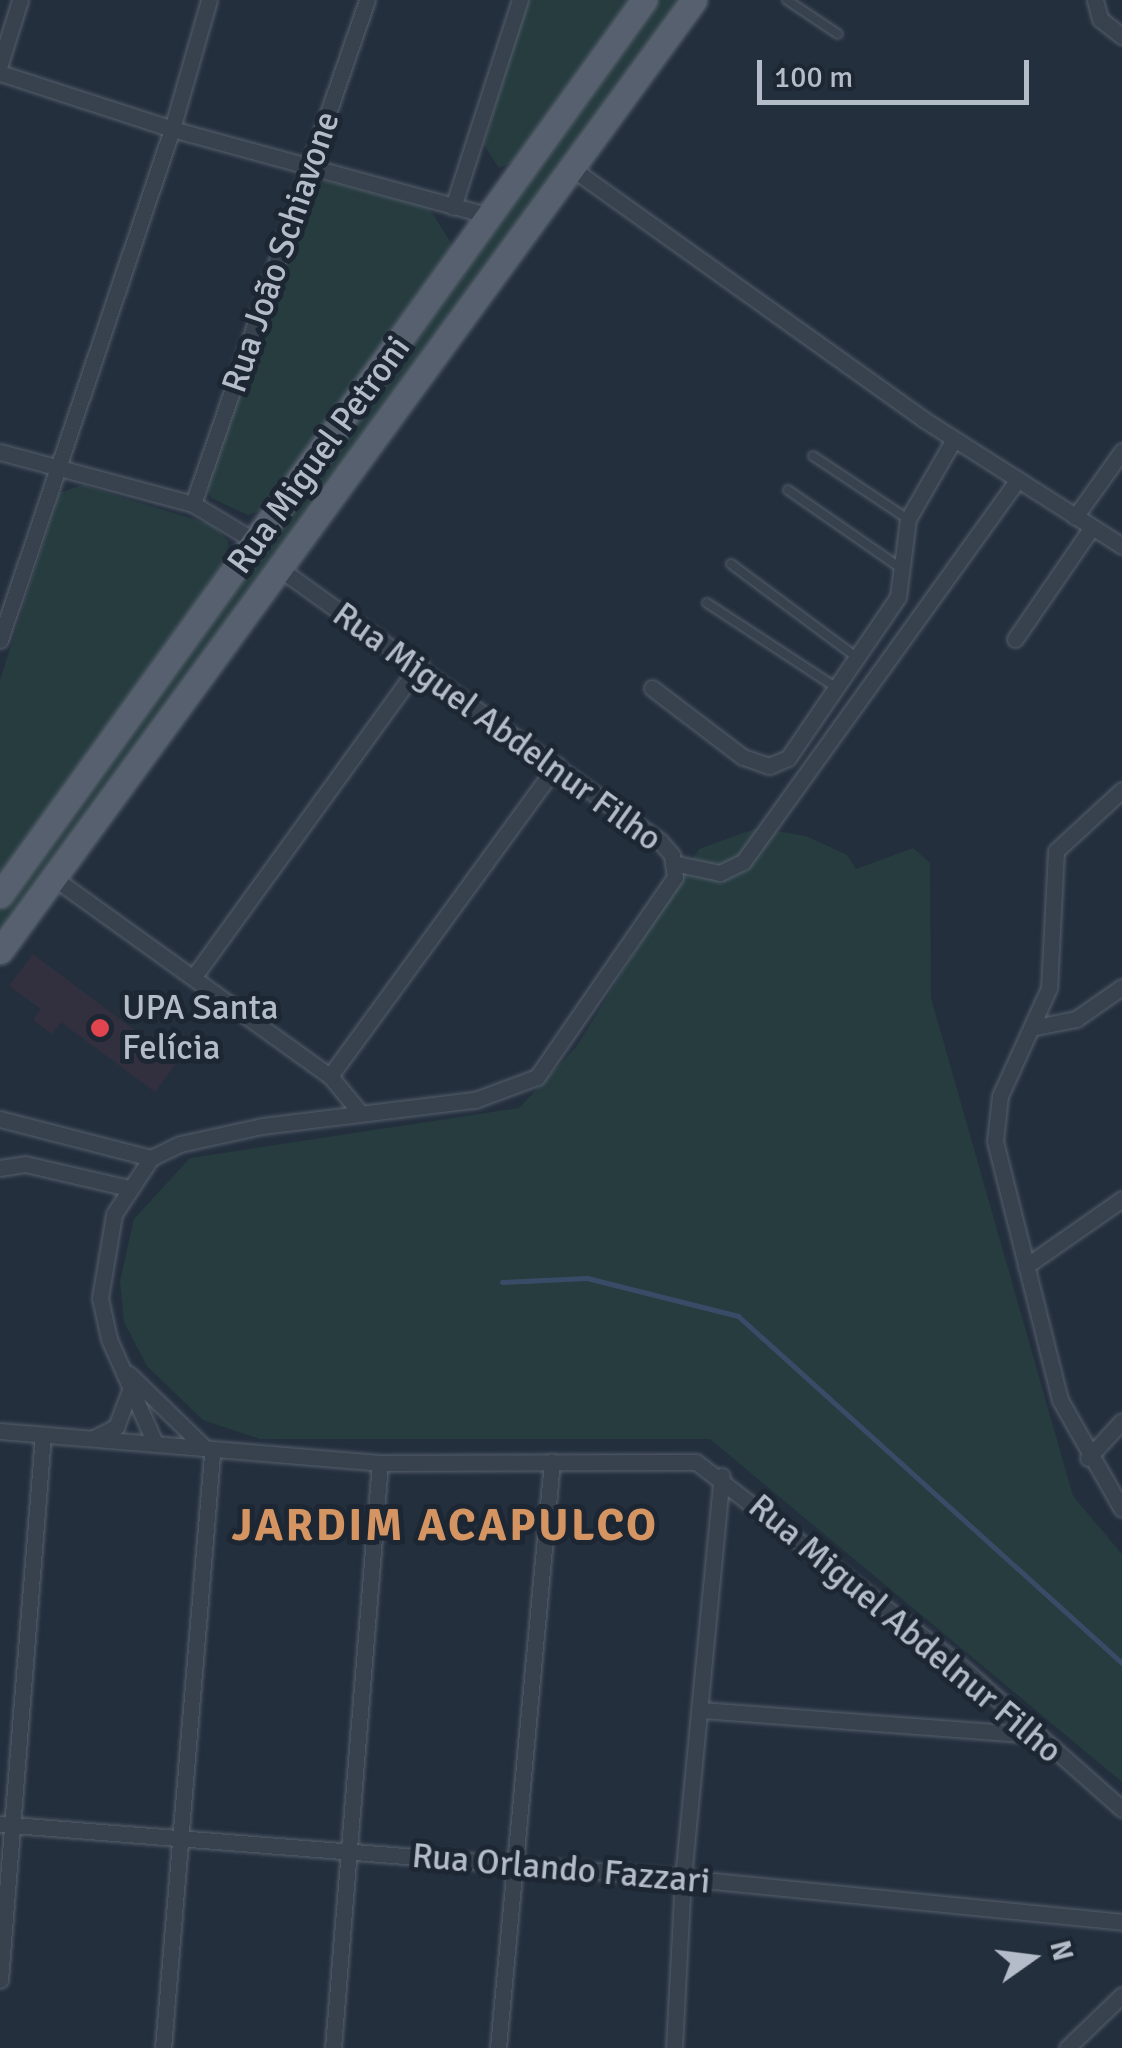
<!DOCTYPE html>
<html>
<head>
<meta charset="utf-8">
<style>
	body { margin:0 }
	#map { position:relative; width:1122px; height:2048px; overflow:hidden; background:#242f3e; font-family:Signika,sans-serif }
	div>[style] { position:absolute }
	.medical>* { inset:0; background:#32303f }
	.green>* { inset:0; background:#263c3f }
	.stream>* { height:5px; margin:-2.5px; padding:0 2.5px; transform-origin:2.5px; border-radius:2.5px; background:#394c67 }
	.roads { filter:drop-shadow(0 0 2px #565f6c) drop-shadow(0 0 2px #565f6c) }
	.lane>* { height:8px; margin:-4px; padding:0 4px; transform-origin:4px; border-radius:4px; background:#38414e }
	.street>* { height:15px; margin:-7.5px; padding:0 7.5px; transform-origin:7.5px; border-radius:7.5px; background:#38414e }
	.primary>* { height:25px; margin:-12.5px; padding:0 12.5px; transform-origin:12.5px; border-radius:12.5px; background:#56606e }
	.dots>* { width:28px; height:28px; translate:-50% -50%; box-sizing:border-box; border:5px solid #1d2633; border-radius:50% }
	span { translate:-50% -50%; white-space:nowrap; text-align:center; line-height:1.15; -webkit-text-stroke:10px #1d2633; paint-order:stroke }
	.street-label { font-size:35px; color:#b4bcc9 }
	.poi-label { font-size:35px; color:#b4bcc9 }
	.left { translate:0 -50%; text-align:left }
	.district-label { font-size:45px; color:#d59563; font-weight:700; letter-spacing:2.5px }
	.north { position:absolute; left:982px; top:1908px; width:100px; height:100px; -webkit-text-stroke:8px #1d2633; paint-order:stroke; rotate:76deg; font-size:28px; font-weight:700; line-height:40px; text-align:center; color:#b4bcc9 }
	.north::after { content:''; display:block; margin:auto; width:35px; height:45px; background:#b4bcc9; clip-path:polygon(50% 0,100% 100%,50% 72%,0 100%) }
	.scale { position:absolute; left:757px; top:60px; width:272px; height:45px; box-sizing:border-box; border:5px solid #b4bcc9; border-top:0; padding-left:12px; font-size:30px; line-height:35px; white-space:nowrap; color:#b4bcc9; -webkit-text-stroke:8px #1d2633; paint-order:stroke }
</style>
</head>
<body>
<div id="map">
	<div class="medical">
		<div style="clip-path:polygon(33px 954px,177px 1062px,155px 1092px,61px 1022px,52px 1034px,33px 1020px,41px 1009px,9px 986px)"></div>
	</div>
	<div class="green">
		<div style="clip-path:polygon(527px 0,631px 0,515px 161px,499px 168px,484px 145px)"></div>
		<div style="clip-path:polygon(654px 0,684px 0,0 935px,0 900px)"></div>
		<div style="clip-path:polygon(326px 181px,429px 208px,453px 246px,260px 511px,248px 515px,211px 498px,207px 485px,311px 188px)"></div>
		<div style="clip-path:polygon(82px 485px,213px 525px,228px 541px,228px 556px,0 879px,0 680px,59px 493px)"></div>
		<div style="clip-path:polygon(757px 828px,806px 836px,847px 855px,856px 869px,913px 848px,930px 863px,931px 998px,1073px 1496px,1122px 1554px,1122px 1782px,710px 1439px,260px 1439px,203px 1420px,147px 1366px,124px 1322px,120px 1281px,134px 1219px,190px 1158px,519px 1108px,576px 1047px,699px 849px)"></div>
	</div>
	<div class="stream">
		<div style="left:502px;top:1282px;width:85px;rotate:-2.7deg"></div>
		<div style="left:587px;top:1278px;width:156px;rotate:14.1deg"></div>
		<div style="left:738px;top:1316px;width:518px;rotate:42.1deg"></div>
	</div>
	<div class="roads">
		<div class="lane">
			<div style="left:787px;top:0;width:61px;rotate:33.7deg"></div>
			<div style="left:813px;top:456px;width:114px;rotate:33.6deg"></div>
			<div style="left:788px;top:490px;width:135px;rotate:34.7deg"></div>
			<div style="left:731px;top:564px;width:156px;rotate:36.6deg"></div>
			<div style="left:707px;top:603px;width:155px;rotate:33.2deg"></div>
		</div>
		<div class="street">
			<div style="left:1095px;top:0;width:20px;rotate:75deg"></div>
			<div style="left:1100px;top:19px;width:28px;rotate:38deg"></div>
			<div style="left:0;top:64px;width:67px;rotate:-72.6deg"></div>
			<div style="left:0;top:73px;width:181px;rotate:18deg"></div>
			<div style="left:172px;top:129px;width:330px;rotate:15.3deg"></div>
			<div style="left:570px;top:167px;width:434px;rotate:35.5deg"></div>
			<div style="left:923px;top:419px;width:236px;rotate:32.5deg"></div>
			<div style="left:453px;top:207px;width:218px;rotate:-72.1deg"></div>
			<div style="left:0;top:452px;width:200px;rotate:15.1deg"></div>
			<div style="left:193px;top:504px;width:70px;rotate:31deg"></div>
			<div style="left:193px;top:504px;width:533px;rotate:-70.95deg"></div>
			<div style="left:1075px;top:517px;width:81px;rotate:-54.5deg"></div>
			<div style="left:1015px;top:639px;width:136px;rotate:-55.5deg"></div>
			<div style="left:0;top:640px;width:539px;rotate:-71.4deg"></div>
			<div style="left:172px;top:129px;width:134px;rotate:-74deg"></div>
			<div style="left:652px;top:688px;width:114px;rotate:37.2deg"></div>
			<div style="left:743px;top:757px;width:28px;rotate:19deg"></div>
			<div style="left:769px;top:766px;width:21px;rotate:-23deg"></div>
			<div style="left:788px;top:758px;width:195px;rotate:-55.7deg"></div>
			<div style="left:898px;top:597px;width:79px;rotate:-82.7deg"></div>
			<div style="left:908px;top:519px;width:92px;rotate:-60.1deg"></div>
			<div style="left:1122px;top:790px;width:90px;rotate:137.3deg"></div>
			<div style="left:1056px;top:851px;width:137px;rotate:92.9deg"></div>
			<div style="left:1049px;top:988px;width:119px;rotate:114.4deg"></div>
			<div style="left:1000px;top:1096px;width:45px;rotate:96.3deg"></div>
			<div style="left:995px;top:1141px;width:267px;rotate:75.9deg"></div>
			<div style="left:1060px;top:1400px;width:125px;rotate:60.4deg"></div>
			<div style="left:673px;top:863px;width:48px;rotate:12deg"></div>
			<div style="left:720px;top:873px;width:25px;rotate:-26deg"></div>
			<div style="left:743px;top:862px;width:471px;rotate:-54.3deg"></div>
			<div style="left:54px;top:878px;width:340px;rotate:35.7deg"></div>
			<div style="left:330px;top:1076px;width:45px;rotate:50.4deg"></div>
			<div style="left:195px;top:975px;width:384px;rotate:-54.1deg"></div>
			<div style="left:1036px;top:1027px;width:41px;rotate:-11.3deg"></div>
			<div style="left:1076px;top:1019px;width:56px;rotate:-34.8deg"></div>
			<div style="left:330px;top:1076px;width:385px;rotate:-53.9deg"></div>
			<div style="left:0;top:1119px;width:156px;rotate:14.5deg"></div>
			<div style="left:0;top:1168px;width:25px;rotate:-9deg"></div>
			<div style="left:25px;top:1164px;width:107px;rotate:13deg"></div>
			<div style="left:1026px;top:1266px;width:117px;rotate:-34.9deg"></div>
			<div style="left:129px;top:1374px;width:106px;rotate:44.2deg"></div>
			<div style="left:0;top:1431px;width:381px;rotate:4.8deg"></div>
			<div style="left:380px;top:1463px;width:316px;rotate:-0.2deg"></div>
			<div style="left:696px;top:1462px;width:328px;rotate:37.6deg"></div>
			<div style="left:956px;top:1662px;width:222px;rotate:41.5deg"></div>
			<div style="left:94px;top:1438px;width:25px;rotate:-27deg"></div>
			<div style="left:116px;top:1427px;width:45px;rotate:-69.1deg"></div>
			<div style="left:155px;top:1443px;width:114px;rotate:-113.9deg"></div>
			<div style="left:109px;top:1339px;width:42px;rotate:-102.4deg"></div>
			<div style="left:100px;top:1298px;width:85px;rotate:-80.5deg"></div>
			<div style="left:114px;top:1214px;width:67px;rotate:-56.5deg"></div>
			<div style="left:151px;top:1158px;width:32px;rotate:-26deg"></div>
			<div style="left:180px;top:1144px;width:84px;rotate:-12.4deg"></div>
			<div style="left:262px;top:1126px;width:215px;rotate:-7deg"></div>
			<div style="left:475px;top:1100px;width:66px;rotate:-20.4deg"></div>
			<div style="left:537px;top:1077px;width:243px;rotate:-55.4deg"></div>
			<div style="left:675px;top:877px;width:22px;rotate:-98deg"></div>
			<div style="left:672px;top:855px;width:18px;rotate:-131deg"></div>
			<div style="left:660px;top:841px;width:467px;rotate:-144.4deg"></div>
			<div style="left:1088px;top:1458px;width:50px;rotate:-47.4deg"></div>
			<div style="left:702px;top:1710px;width:330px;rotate:4.3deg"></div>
			<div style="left:0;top:1824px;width:685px;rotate:4.52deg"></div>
			<div style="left:683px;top:1878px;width:441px;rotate:5.7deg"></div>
			<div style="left:0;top:1980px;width:547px;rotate:-85.49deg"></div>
			<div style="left:163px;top:2048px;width:596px;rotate:-85.28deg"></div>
			<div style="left:333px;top:2048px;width:587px;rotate:-85.41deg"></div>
			<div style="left:498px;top:2048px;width:589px;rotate:-84.74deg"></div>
			<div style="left:674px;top:2048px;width:170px;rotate:-87deg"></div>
			<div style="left:683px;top:1878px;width:404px;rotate:-84.5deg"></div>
			<div style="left:1067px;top:2048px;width:76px;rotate:-43.9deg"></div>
		</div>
		<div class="primary">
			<div style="left:0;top:895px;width:1103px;rotate:-54.26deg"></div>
			<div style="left:0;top:951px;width:1177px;rotate:-53.88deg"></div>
		</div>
	</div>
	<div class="dots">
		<div style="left:100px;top:1028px;background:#e0444e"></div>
	</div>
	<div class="street-label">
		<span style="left:281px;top:252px;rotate:-71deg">Rua João Schiavone</span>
		<span style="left:319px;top:455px;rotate:-54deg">Rua Miguel Petroni</span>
		<span style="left:497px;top:727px;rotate:36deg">Rua Miguel Abdelnur Filho</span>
		<span style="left:905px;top:1629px;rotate:40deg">Rua Miguel Abdelnur Filho</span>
		<span style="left:561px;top:1869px;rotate:5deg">Rua Orlando Fazzari</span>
	</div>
	<div class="poi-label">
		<span class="left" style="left:122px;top:1028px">UPA Santa<br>Felícia</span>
	</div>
	<div class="district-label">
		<span style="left:445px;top:1526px">JARDIM ACAPULCO</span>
	</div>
	<div class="north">N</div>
	<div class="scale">100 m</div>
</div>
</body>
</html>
